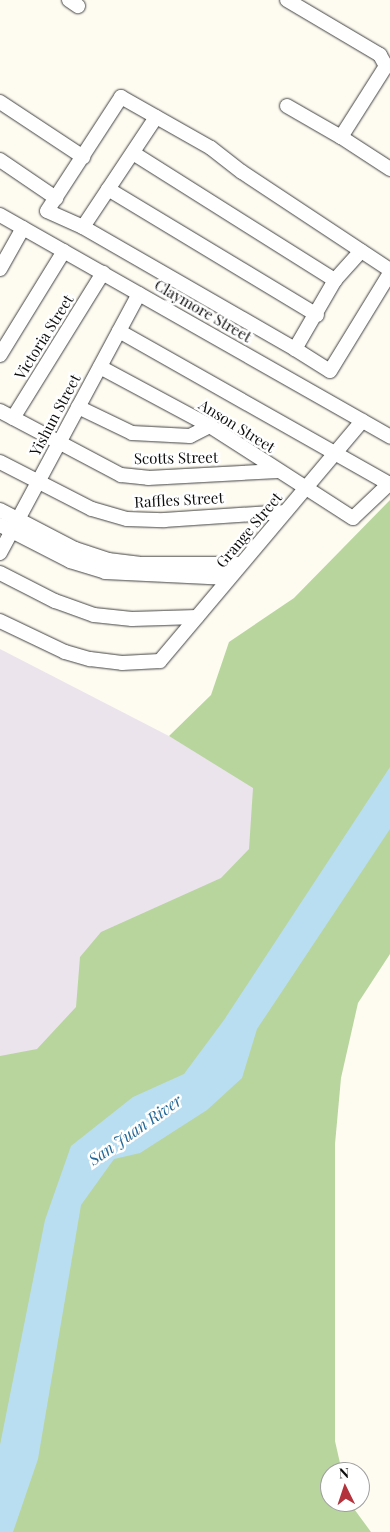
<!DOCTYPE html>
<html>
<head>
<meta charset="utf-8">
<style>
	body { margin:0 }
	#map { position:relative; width:390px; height:1532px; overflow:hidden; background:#fefbf1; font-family:"Playfair Display",serif }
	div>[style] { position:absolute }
	.industrial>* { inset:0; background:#ebe4ec }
	.forest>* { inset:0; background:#b8d59e }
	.water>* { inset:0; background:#badef1 }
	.roads { filter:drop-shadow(0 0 1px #414141) drop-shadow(0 0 1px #414141) }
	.minor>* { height:14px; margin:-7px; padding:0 7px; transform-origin:7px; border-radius:7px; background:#fff }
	span { translate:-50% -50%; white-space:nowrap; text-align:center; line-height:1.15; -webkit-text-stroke:5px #fff; paint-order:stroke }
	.street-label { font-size:15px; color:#0e0e0e }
	.water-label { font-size:16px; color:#226796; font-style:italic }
	.north { position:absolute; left:320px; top:1462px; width:50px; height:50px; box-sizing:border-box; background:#fff; border:1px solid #9f9f9f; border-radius:50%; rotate:356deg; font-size:14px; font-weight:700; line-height:20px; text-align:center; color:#0e0e0e }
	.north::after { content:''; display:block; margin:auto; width:18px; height:22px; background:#b3323c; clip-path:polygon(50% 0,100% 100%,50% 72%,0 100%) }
</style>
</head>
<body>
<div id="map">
	<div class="industrial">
		<div style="clip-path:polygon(0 649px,299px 803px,0 1532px)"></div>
	</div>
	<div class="forest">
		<div style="clip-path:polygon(390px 500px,390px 954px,358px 1003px,341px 1078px,335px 1144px,335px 1441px,342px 1472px,330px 1472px,330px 1502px,349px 1502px,371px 1532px,0 1532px,0 1056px,37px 1049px,76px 1007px,80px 957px,101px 932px,221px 878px,249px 849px,253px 788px,169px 736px,211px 695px,229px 642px,294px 598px)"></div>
	</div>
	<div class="water">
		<div style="clip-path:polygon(390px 767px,390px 829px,257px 1029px,242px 1078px,207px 1110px,140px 1153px,114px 1159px,81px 1205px,38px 1459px,13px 1532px,0 1532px,0 1445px,45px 1220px,71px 1146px,133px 1097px,184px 1074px,224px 1020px)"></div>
	</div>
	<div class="roads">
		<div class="minor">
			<div style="left:69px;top:0;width:11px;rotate:34deg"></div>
			<div style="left:0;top:102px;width:100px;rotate:33.5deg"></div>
			<div style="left:287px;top:106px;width:62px;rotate:29.9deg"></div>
			<div style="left:341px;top:137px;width:84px;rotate:-57.6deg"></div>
			<div style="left:386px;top:66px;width:13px;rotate:-119deg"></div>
			<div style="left:380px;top:55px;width:108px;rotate:-149.4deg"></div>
			<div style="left:341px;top:137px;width:59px;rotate:33.1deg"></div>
			<div style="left:133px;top:153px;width:239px;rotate:32.2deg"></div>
			<div style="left:0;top:160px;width:68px;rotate:34.2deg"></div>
			<div style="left:108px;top:189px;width:244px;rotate:31.1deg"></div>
			<div style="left:0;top:215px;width:449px;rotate:29.6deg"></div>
			<div style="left:83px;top:227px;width:132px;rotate:-56.4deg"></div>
			<div style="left:361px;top:251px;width:39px;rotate:132deg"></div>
			<div style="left:335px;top:280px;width:80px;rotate:120.1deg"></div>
			<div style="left:295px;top:349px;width:245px;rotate:-150.1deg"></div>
			<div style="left:83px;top:227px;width:39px;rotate:-156deg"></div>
			<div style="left:47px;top:211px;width:136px;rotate:-57deg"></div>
			<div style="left:121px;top:97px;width:103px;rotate:29.5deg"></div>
			<div style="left:211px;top:148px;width:39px;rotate:38deg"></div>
			<div style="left:242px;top:172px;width:178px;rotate:33.5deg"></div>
			<div style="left:0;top:269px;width:47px;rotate:-60.7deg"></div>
			<div style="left:119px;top:331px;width:310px;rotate:29.5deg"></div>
			<div style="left:295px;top:349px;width:41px;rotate:32.2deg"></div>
			<div style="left:330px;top:371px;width:115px;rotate:-58.5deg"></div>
			<div style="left:0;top:355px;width:122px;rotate:-58.4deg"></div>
			<div style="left:100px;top:367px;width:125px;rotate:28.2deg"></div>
			<div style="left:210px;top:426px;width:170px;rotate:32.8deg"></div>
			<div style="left:353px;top:518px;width:51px;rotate:-43.4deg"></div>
			<div style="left:78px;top:407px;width:60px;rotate:25.7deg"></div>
			<div style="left:132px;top:433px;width:58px;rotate:3deg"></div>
			<div style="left:190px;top:436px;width:22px;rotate:-27deg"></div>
			<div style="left:0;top:411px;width:137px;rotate:27.9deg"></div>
			<div style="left:121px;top:475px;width:27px;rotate:6deg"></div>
			<div style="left:148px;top:478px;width:130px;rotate:-3.1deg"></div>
			<div style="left:13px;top:418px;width:171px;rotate:-58.2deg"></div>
			<div style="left:0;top:462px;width:103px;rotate:27.1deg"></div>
			<div style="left:92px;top:509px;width:36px;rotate:16deg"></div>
			<div style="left:127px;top:519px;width:37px;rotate:2deg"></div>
			<div style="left:164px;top:520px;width:119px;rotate:-3.8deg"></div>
			<div style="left:0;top:510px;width:85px;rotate:27.5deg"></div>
			<div style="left:75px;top:549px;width:35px;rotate:18deg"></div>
			<div style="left:108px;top:560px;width:31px;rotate:7deg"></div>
			<div style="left:139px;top:564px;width:101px"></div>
			<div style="left:0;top:525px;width:79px;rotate:27.2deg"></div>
			<div style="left:70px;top:561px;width:37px;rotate:17deg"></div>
			<div style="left:105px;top:572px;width:124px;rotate:2.8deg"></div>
			<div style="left:0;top:553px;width:294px;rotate:-61.8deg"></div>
			<div style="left:0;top:573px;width:62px;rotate:27deg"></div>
			<div style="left:55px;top:601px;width:41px;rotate:19.7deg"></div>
			<div style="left:94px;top:615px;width:38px;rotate:6deg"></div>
			<div style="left:132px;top:619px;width:65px;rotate:-1.8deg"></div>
			<div style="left:0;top:621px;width:72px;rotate:25.5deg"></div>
			<div style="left:65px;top:652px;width:26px;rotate:16deg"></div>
			<div style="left:90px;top:659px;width:32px;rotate:7deg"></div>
			<div style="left:122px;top:663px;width:38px;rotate:-3deg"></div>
			<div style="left:160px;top:661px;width:314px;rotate:-49.9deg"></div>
		</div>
	</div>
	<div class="street-label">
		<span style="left:203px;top:311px;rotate:30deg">Claymore Street</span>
		<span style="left:44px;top:337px;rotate:-58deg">Victoria Street</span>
		<span style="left:55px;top:415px;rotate:-62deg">Yishun Street</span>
		<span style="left:237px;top:426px;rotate:32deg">Anson Street</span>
		<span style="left:176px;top:458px;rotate:-1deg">Scotts Street</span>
		<span style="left:179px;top:500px;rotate:-3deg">Raffles Street</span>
		<span style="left:249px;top:530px;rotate:-50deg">Grange Street</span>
	</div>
	<div class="water-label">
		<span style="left:135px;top:1130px;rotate:-35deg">San Juan River</span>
	</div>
	<div class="north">N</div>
</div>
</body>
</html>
